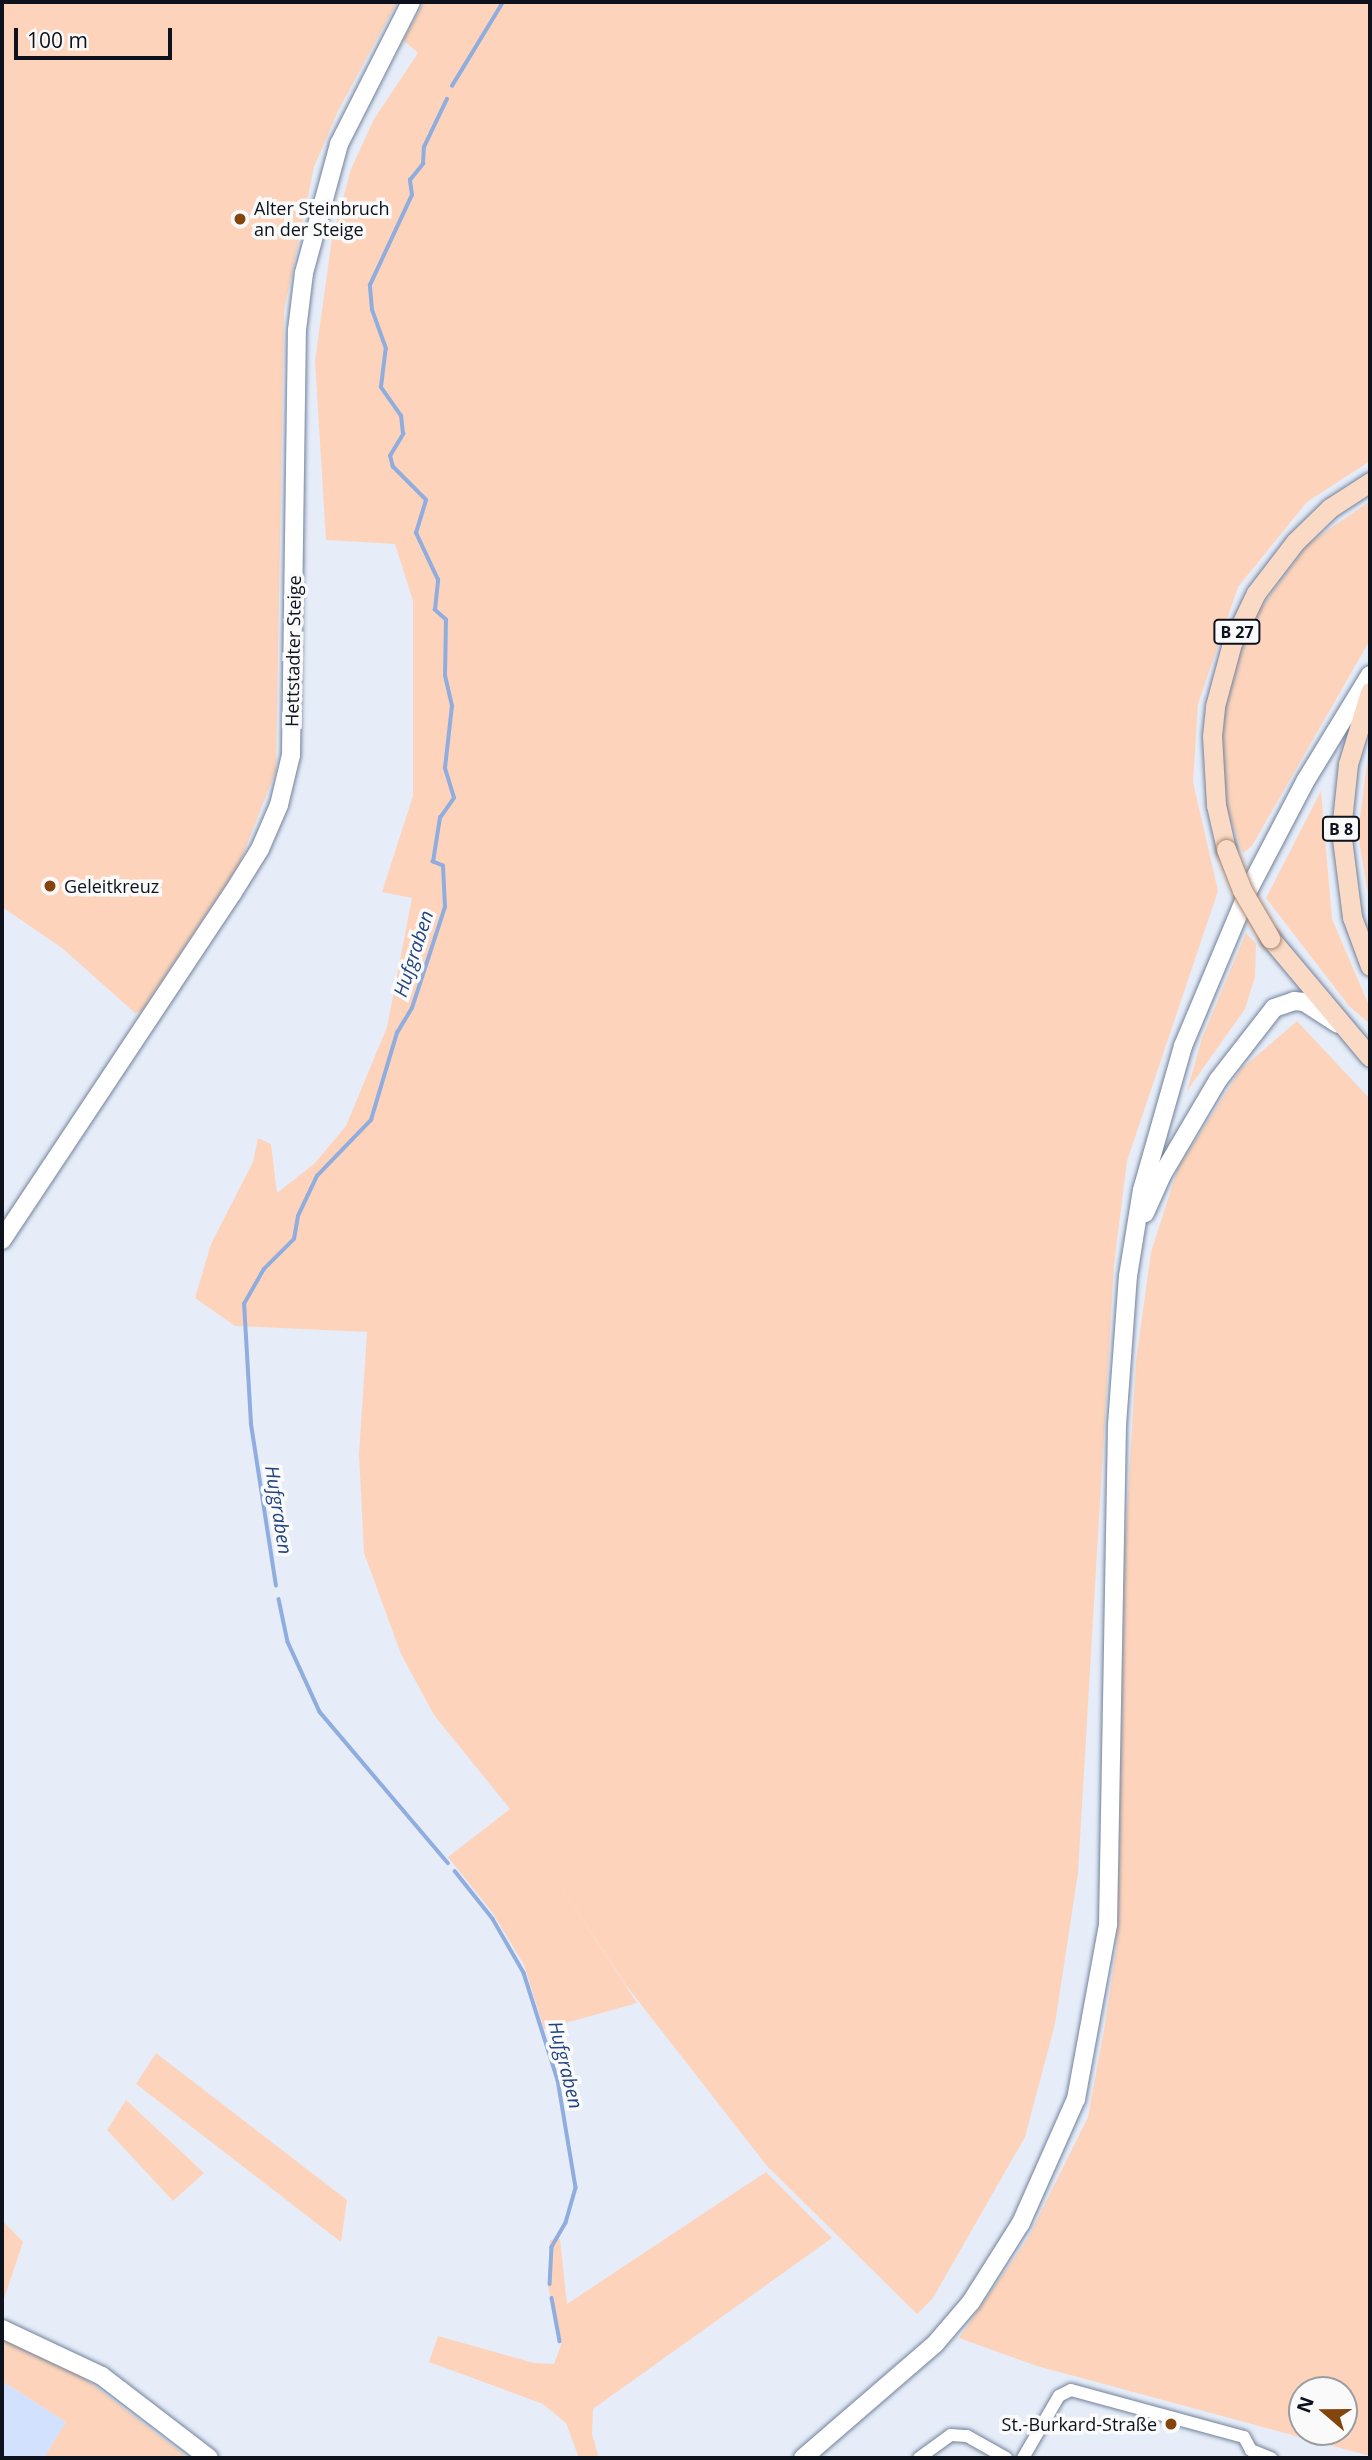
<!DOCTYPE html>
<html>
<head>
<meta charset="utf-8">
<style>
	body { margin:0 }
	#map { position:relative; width:1372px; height:2460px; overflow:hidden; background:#e6edf9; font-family:"Open Sans",sans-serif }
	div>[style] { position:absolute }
	.built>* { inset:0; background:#d1e1fe }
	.green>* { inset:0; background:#fdd4bb }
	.stream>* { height:3.5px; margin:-1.75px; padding:0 1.75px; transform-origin:1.75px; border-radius:1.75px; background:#90addf }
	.roads { filter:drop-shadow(0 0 2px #72819b) drop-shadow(0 0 2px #72819b) }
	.street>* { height:12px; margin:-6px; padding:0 6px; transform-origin:6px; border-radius:6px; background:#fff }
	.secondary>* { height:18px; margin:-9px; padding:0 9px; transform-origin:9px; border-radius:9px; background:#fff }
	.primary>* { height:19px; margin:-9.5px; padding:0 9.5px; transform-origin:9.5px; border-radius:9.5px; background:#fadac5 }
	.bridges { filter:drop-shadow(0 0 2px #a58470) drop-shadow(0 0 2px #a58470) }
	.primary-bridge>* { height:19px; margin:-9.5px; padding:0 9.5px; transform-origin:9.5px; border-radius:9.5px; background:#fadac5 }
	.dots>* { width:19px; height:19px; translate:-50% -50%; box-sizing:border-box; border:4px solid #fafafa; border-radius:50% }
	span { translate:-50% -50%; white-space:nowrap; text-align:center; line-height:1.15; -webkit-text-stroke:7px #fafafa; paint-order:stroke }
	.shield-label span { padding:2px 5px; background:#fafafa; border:2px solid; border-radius:5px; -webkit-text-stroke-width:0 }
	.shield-label { font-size:16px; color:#0d121c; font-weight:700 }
	.poi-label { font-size:18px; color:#0d121c }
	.left { translate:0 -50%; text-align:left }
	.right { translate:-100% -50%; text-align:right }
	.street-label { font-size:18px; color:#0d121c }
	.water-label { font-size:19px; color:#21437f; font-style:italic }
	.frame { position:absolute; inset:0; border:4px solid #0d121c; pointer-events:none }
	.north { position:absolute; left:1288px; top:2376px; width:70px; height:70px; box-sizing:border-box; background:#fafafa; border:2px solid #9b9da1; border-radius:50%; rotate:290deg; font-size:19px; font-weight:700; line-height:28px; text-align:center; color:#0d121c }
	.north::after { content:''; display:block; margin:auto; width:24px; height:32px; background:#84440d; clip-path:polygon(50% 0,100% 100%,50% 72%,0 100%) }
	.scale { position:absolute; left:14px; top:28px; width:158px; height:32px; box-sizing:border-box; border:4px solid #0d121c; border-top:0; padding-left:9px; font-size:21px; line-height:24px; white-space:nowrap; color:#0d121c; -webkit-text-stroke:5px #fafafa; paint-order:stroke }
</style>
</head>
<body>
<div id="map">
	<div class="built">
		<div style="clip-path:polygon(2px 2381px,66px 2422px,44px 2458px,2px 2458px)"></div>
	</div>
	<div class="green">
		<div style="clip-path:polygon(2px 2px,397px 2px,338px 111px,314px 167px,284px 311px,276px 770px,239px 865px,142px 1011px,135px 1013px,62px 948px,2px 907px)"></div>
		<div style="clip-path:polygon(424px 2px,1370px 2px,1370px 461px,1307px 502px,1238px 587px,1198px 704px,1193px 782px,1218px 891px,1127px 1161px,1114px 1265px,1078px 1873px,1055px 2024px,1025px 2137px,933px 2298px,917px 2314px,767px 2166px,625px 1984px,544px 1861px,637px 2003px,544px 2029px,524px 1965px,492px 1912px,448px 1857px,510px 1809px,434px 1715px,401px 1654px,364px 1553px,359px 1454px,367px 1332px,235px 1326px,195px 1298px,211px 1244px,253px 1162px,258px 1138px,271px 1144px,277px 1193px,315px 1163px,346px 1126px,387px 1027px,412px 898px,382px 892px,413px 796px,413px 601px,395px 544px,326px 540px,315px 361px,332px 238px,351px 169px,374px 119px,418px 53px,403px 40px)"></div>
		<div style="clip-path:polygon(1370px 501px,1370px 640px,1252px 846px,1243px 853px,1224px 801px,1220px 711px,1231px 665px,1250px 622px,1308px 544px)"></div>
		<div style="clip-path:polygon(1370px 739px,1370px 906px,1358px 834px)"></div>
		<div style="clip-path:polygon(1321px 791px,1332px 919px,1370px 1008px,1370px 1024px,1349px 1006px,1266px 898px)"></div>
		<div style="clip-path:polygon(1246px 933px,1256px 944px,1255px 977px,1245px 1009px,1187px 1091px,1202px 1038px)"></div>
		<div style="clip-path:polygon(evenodd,1297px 1021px,1370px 1099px,1370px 2456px,1037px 2366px,959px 2338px,1028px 2238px,1088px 2117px,1104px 2030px,1117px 1944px,1125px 1545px,1136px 1361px,1151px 1252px,1178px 1168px,1241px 1069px,1297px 1021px,1302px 2390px,1344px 2390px,1344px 2432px,1302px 2432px,1302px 2390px)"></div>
		<div style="clip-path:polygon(156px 2053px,347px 2200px,341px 2242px,136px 2084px)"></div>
		<div style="clip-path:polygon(126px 2100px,204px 2173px,173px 2201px,107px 2130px)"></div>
		<div style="clip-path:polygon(766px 2172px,832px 2238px,593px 2409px,592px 2434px,599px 2458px,579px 2458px,566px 2423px,543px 2404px,429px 2362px,438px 2336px,534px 2363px,554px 2364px,562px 2342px,548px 2287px,550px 2240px,560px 2239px,567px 2304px)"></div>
		<div style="clip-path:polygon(2px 2220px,23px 2242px,2px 2305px)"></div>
		<div style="clip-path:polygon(2px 2338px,75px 2371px,188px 2458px,44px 2458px,66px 2422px,2px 2381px)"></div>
	</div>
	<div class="stream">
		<div style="left:452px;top:86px;width:98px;rotate:-58.7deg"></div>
		<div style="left:276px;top:1586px;width:164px;rotate:-98.8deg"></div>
		<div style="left:251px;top:1424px;width:120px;rotate:-93.3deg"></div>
		<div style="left:244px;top:1304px;width:40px;rotate:-60.3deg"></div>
		<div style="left:264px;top:1269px;width:42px;rotate:-45deg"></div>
		<div style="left:294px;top:1239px;width:23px;rotate:-80deg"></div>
		<div style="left:298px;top:1216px;width:44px;rotate:-64.6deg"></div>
		<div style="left:317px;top:1176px;width:78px;rotate:-46deg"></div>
		<div style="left:371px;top:1120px;width:91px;rotate:-73.4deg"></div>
		<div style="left:397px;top:1033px;width:29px;rotate:-59deg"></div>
		<div style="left:412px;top:1008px;width:106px;rotate:-71.9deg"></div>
		<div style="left:445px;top:907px;width:41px;rotate:-92.8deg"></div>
		<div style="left:443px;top:866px;width:11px;rotate:-158deg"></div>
		<div style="left:433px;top:862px;width:45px;rotate:-81deg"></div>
		<div style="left:440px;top:818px;width:24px;rotate:-55deg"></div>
		<div style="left:454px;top:798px;width:31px;rotate:-107deg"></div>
		<div style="left:445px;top:768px;width:62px;rotate:-83.6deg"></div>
		<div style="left:452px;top:706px;width:31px;rotate:-103deg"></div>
		<div style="left:445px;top:676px;width:56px;rotate:-89deg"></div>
		<div style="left:446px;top:620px;width:15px;rotate:-138deg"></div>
		<div style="left:435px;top:610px;width:30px;rotate:-84deg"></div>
		<div style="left:438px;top:580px;width:52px;rotate:-115.1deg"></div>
		<div style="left:416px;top:533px;width:34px;rotate:-73deg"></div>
		<div style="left:426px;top:500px;width:47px;rotate:-135deg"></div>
		<div style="left:393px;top:467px;width:11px;rotate:-105deg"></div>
		<div style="left:390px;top:456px;width:26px;rotate:-59deg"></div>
		<div style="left:403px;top:434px;width:18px;rotate:-96deg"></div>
		<div style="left:401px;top:416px;width:35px;rotate:-125deg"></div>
		<div style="left:381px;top:387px;width:38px;rotate:-83deg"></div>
		<div style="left:386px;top:349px;width:41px;rotate:-109.7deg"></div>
		<div style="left:372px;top:310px;width:25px;rotate:-95deg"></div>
		<div style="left:370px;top:285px;width:99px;rotate:-65deg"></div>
		<div style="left:412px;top:195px;width:15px;rotate:-98deg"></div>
		<div style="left:410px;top:180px;width:21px;rotate:-51deg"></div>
		<div style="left:423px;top:164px;width:17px;rotate:-87deg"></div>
		<div style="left:424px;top:147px;width:53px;rotate:-64.4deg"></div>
		<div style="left:279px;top:1599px;width:44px;rotate:78.2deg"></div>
		<div style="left:288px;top:1642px;width:77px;rotate:65.4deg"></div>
		<div style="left:320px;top:1712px;width:198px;rotate:49.7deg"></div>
		<div style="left:455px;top:1871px;width:61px;rotate:51.6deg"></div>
		<div style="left:493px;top:1919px;width:62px;rotate:60.1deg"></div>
		<div style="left:524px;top:1973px;width:112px;rotate:72.4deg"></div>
		<div style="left:558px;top:2080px;width:109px;rotate:80.5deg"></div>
		<div style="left:576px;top:2188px;width:36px;rotate:106deg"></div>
		<div style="left:566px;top:2223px;width:28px;rotate:120deg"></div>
		<div style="left:552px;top:2247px;width:37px;rotate:93deg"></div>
		<div style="left:552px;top:2298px;width:44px;rotate:79.5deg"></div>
	</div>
	<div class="roads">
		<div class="street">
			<div style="left:1251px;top:2450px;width:22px;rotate:22deg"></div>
			<div style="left:919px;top:2458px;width:39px;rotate:-36deg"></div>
			<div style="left:951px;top:2435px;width:16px;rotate:4deg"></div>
			<div style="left:967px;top:2436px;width:45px;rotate:29.4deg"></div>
			<div style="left:1023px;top:2458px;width:72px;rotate:-59.9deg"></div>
			<div style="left:1059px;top:2396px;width:13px;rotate:-27deg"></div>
			<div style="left:1071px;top:2390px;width:179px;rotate:15.2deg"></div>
			<div style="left:1244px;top:2437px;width:15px;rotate:62deg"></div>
		</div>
		<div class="secondary">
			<div style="left:1145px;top:1213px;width:42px;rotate:-65.9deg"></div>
			<div style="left:1162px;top:1175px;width:110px;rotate:-59.5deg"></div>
			<div style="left:1218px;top:1080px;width:91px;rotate:-52.1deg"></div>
			<div style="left:1274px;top:1008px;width:21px;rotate:-19deg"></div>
			<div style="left:1294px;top:1001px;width:10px;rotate:6deg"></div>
			<div style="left:1304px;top:1002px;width:40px;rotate:32.9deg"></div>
			<div style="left:2px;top:1240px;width:415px;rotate:-56.4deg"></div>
			<div style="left:232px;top:894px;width:53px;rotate:-58.1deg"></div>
			<div style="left:260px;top:849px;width:48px;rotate:-66.6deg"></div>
			<div style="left:279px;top:805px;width:51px;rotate:-76.5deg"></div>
			<div style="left:291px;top:755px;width:425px;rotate:-89.2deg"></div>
			<div style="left:297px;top:330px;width:57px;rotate:-83deg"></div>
			<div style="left:304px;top:273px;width:134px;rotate:-74.8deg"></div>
			<div style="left:339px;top:144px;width:159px;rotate:-63.1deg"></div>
			<div style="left:2px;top:2329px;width:110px;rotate:25.2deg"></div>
			<div style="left:102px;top:2376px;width:135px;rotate:37.5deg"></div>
			<div style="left:803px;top:2458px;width:174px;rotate:-40.8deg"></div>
			<div style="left:935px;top:2344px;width:55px;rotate:-49.4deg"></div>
			<div style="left:971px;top:2302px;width:93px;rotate:-57.7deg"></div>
			<div style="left:1021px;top:2223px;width:136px;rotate:-66.1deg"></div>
			<div style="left:1076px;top:2099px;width:177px;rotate:-79.6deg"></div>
			<div style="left:1108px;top:1925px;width:500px;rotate:-88.97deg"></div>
			<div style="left:1117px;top:1425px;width:149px;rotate:-85.8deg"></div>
			<div style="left:1128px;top:1276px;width:87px;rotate:-80.8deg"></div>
			<div style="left:1142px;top:1190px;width:150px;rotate:-74.1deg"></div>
			<div style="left:1183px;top:1046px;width:173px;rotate:-67.2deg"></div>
			<div style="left:1250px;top:887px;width:121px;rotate:-62.4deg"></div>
			<div style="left:1306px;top:780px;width:123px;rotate:-58.6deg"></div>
		</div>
		<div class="primary">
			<div style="left:1370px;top:692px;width:75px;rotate:107deg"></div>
			<div style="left:1348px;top:764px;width:67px;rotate:96deg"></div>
			<div style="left:1341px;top:831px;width:87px;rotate:82.7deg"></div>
			<div style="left:1352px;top:917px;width:52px;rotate:69.8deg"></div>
			<div style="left:1226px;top:849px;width:45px;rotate:-102.8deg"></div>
			<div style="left:1216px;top:805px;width:69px;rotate:-93.3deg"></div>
			<div style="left:1212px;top:736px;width:30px;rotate:-84deg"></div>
			<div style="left:1215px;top:706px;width:65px;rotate:-74.9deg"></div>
			<div style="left:1232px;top:643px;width:55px;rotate:-64.4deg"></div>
			<div style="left:1256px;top:593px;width:64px;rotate:-52.6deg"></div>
			<div style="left:1295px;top:542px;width:49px;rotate:-44.2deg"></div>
			<div style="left:1330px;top:508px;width:48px;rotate:-33deg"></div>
			<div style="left:1270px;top:938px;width:155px;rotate:50deg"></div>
		</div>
	</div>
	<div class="bridges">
		<div class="primary-bridge">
			<div style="left:1226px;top:849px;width:44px;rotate:68.7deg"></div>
			<div style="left:1242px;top:890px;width:56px;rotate:59.7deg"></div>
		</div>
	</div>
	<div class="dots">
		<div style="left:240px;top:219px;background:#84440d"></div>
		<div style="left:50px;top:886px;background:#84440d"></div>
		<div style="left:1171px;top:2424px;background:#84440d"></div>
	</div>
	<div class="shield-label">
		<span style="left:1237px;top:632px">B 27</span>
		<span style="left:1341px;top:829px">B 8</span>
	</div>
	<div class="poi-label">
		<span class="left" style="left:254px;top:219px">Alter Steinbruch<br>an der Steige</span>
		<span class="left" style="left:64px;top:886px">Geleitkreuz</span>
		<span class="right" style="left:1157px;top:2424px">St.-Burkard-Straße</span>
	</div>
	<div class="street-label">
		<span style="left:293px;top:651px;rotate:-89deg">Hettstadter Steige</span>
	</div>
	<div class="water-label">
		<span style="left:414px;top:954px;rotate:-72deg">Hufgraben</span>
		<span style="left:278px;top:1510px;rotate:81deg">Hufgraben</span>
		<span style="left:565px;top:2065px;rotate:76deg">Hufgraben</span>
	</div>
	<div class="frame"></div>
	<div class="north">N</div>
	<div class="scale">100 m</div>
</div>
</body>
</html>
